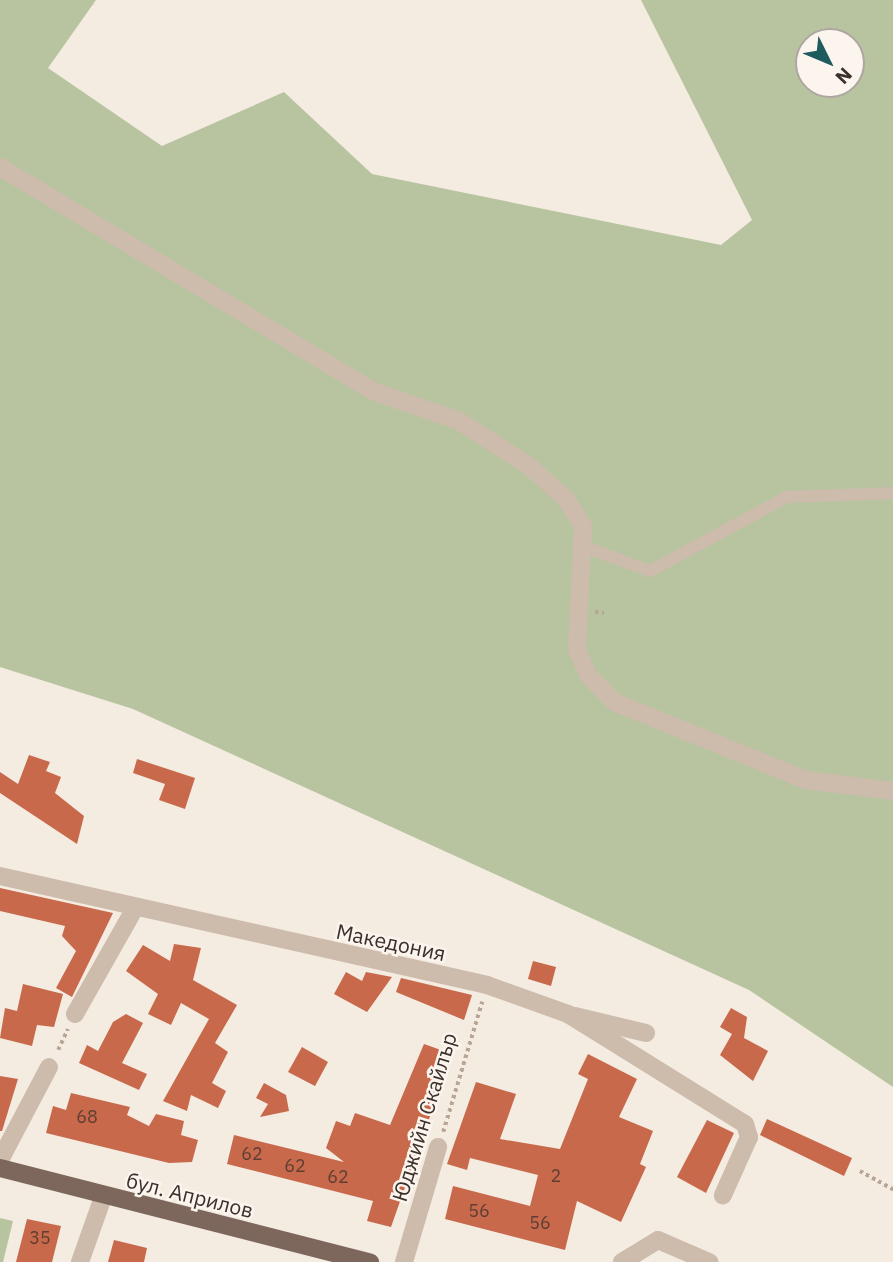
<!DOCTYPE html>
<html>
<head>
<meta charset="utf-8">
<style>
	body { margin:0 }
	#map { position:relative; width:893px; height:1262px; overflow:hidden; background:#f4ebe1; font-family:"IBM Plex Sans",sans-serif }
	div>[style] { position:absolute }
	.green>* { inset:0; background:#b8c4a0 }
	.building>* { inset:0; background:#c8694b }
	.path>* { height:3.5px; margin-top:-1.75px; transform-origin:0; background:repeating-linear-gradient(90deg,#b9a596 0 3.5px,transparent 0 7px) }
	.service>* { height:12px; margin:-6px; padding:0 6px; transform-origin:6px; border-radius:6px; background:#cdbbac }
	.minor>* { height:18px; margin:-9px; padding:0 9px; transform-origin:9px; border-radius:9px; background:#cdbbac }
	.primary>* { height:18px; margin:-9px; padding:0 9px; transform-origin:9px; border-radius:9px; background:#7d675c }
	span { translate:-50% -50%; white-space:nowrap; text-align:center; line-height:1.15; -webkit-text-stroke:5px #fbf5ee; paint-order:stroke }
	.number-label { font-size:18px; color:#5e3e33 }
	.number-label span { -webkit-text-stroke-width:0 }
	.street-label { font-size:21px; color:#3b302b }
	.north { position:absolute; left:795px; top:28px; width:70px; height:70px; box-sizing:border-box; background:#fbf5ee; border:2px solid #aea6a0; border-radius:50%; rotate:133deg; font-size:19px; font-weight:700; line-height:28px; text-align:center; color:#3b302b }
	.north::after { content:''; display:block; margin:auto; width:24px; height:32px; background:#1f5a5e; clip-path:polygon(50% 0,100% 100%,50% 72%,0 100%) }
</style>
</head>
<body>
<div id="map">
	<div class="green">
		<div style="clip-path:polygon(evenodd,0 0,96px 0,48px 68px,162px 146px,284px 92px,372px 174px,721px 245px,752px 220px,641px 0,893px 0,893px 1087px,749px 990px,133px 709px,0 667px,0 0,809px 42px,851px 42px,851px 84px,809px 84px,809px 42px)"></div>
		<div style="clip-path:polygon(0 1218px,13px 1221px,3px 1262px,0 1262px)"></div>
	</div>
	<div class="building">
		<div style="clip-path:polygon(29px 755px,50px 762px,46px 771px,61px 777px,55px 793px,84px 816px,77px 844px,0 793px,0 772px,18px 784px)"></div>
		<div style="clip-path:polygon(137px 759px,195px 778px,185px 809px,159px 800px,165px 784px,133px 773px)"></div>
		<div style="clip-path:polygon(0 888px,113px 913px,72px 997px,56px 988px,76px 951px,62px 936px,65px 926px,0 911px)"></div>
		<div style="clip-path:polygon(174px 944px,201px 948px,193px 980px,237px 1005px,215px 1043px,228px 1052px,212px 1083px,226px 1091px,218px 1108px,191px 1095px,187px 1111px,163px 1101px,209px 1019px,181px 1003px,171px 1025px,148px 1014px,158px 994px,126px 971px,143px 945px,170px 961px)"></div>
		<div style="clip-path:polygon(533px 961px,556px 967px,551px 986px,528px 979px)"></div>
		<div style="clip-path:polygon(346px 972px,362px 981px,366px 972px,392px 977px,367px 1012px,334px 994px)"></div>
		<div style="clip-path:polygon(401px 978px,472px 995px,464px 1020px,396px 992px)"></div>
		<div style="clip-path:polygon(23px 984px,63px 994px,54px 1027px,37px 1025px,32px 1046px,0 1038px,5px 1008px,17px 1011px)"></div>
		<div style="clip-path:polygon(731px 1008px,747px 1017px,744px 1038px,768px 1051px,753px 1081px,720px 1055px,732px 1034px,720px 1027px)"></div>
		<div style="clip-path:polygon(126px 1014px,143px 1023px,122px 1063px,147px 1074px,139px 1090px,79px 1063px,87px 1045px,98px 1051px,113px 1022px)"></div>
		<div style="clip-path:polygon(424px 1044px,452px 1054px,391px 1227px,367px 1221px,373px 1201px,227px 1164px,234px 1135px,344px 1162px,326px 1148px,336px 1121px,350px 1126px,355px 1113px,390px 1125px)"></div>
		<div style="clip-path:polygon(302px 1047px,328px 1062px,315px 1086px,288px 1072px)"></div>
		<div style="clip-path:polygon(588px 1054px,637px 1079px,619px 1117px,653px 1131px,640px 1164px,646px 1167px,621px 1222px,577px 1201px,565px 1250px,445px 1219px,453px 1186px,530px 1206px,538px 1175px,470px 1158px,467px 1170px,447px 1164px,476px 1082px,516px 1094px,500px 1139px,560px 1149px,588px 1079px,578px 1074px)"></div>
		<div style="clip-path:polygon(0 1076px,18px 1079px,2px 1131px,0 1131px)"></div>
		<div style="clip-path:polygon(264px 1083px,286px 1095px,289px 1111px,260px 1117px,268px 1104px,256px 1098px)"></div>
		<div style="clip-path:polygon(71px 1093px,130px 1107px,127px 1115px,149px 1126px,156px 1114px,184px 1121px,181px 1135px,198px 1140px,192px 1162px,169px 1163px,46px 1133px,53px 1106px,66px 1110px)"></div>
		<div style="clip-path:polygon(767px 1119px,852px 1158px,844px 1176px,760px 1135px)"></div>
		<div style="clip-path:polygon(707px 1120px,734px 1133px,706px 1193px,677px 1177px)"></div>
		<div style="clip-path:polygon(27px 1219px,61px 1226px,52px 1262px,16px 1262px)"></div>
		<div style="clip-path:polygon(114px 1240px,147px 1248px,144px 1262px,108px 1262px)"></div>
	</div>
	<div class="path">
		<div style="left:595px;top:612px;width:9px;rotate:6deg"></div>
		<div style="left:58px;top:1050px;width:23px;rotate:-65deg"></div>
		<div style="left:443px;top:1132px;width:136px;rotate:-73.3deg"></div>
		<div style="left:860px;top:1171px;width:38px;rotate:29deg"></div>
	</div>
	<div class="service">
		<div style="left:585px;top:547px;width:69px;rotate:20.3deg"></div>
		<div style="left:650px;top:571px;width:156px;rotate:-28.4deg"></div>
		<div style="left:787px;top:497px;width:106px;rotate:-2.2deg"></div>
	</div>
	<div class="minor">
		<div style="left:0;top:167px;width:437px;rotate:31deg"></div>
		<div style="left:375px;top:392px;width:89px;rotate:19deg"></div>
		<div style="left:459px;top:421px;width:83px;rotate:32.7deg"></div>
		<div style="left:529px;top:466px;width:50px;rotate:41.7deg"></div>
		<div style="left:566px;top:499px;width:32px;rotate:58deg"></div>
		<div style="left:583px;top:526px;width:123px;rotate:92.8deg"></div>
		<div style="left:577px;top:649px;width:28px;rotate:67deg"></div>
		<div style="left:588px;top:675px;width:37px;rotate:46deg"></div>
		<div style="left:614px;top:702px;width:207px;rotate:22.1deg"></div>
		<div style="left:806px;top:780px;width:88px;rotate:7.2deg"></div>
		<div style="left:0;top:876px;width:499px;rotate:12.6deg"></div>
		<div style="left:487px;top:985px;width:86px;rotate:19.7deg"></div>
		<div style="left:568px;top:1014px;width:208px;rotate:31.9deg"></div>
		<div style="left:745px;top:1124px;width:14px;rotate:73deg"></div>
		<div style="left:749px;top:1137px;width:64px;rotate:114.1deg"></div>
		<div style="left:75px;top:1014px;width:122px;rotate:-60.5deg"></div>
		<div style="left:575px;top:1016px;width:73px;rotate:13.5deg"></div>
		<div style="left:0;top:1160px;width:105px;rotate:-62.2deg"></div>
		<div style="left:80px;top:1262px;width:69px;rotate:-70.5deg"></div>
		<div style="left:404px;top:1262px;width:120px;rotate:-73.5deg"></div>
		<div style="left:622px;top:1262px;width:42px;rotate:-31.4deg"></div>
		<div style="left:658px;top:1240px;width:56px;rotate:23.3deg"></div>
	</div>
	<div class="primary">
		<div style="left:0;top:1168px;width:382px;rotate:14.3deg"></div>
	</div>
	<div class="number-label">
		<span style="left:87px;top:1117px">68</span>
		<span style="left:252px;top:1154px">62</span>
		<span style="left:295px;top:1166px">62</span>
		<span style="left:556px;top:1176px">2</span>
		<span style="left:338px;top:1177px">62</span>
		<span style="left:479px;top:1211px">56</span>
		<span style="left:540px;top:1223px">56</span>
		<span style="left:40px;top:1238px">35</span>
	</div>
	<div class="street-label">
		<span style="left:391px;top:942px;rotate:12deg">Македония</span>
		<span style="left:424px;top:1117px;rotate:-73deg">Юджийн Скайлър</span>
		<span style="left:190px;top:1195px;rotate:14deg">бул. Априлов</span>
	</div>
	<div class="north">N</div>
</div>
</body>
</html>
